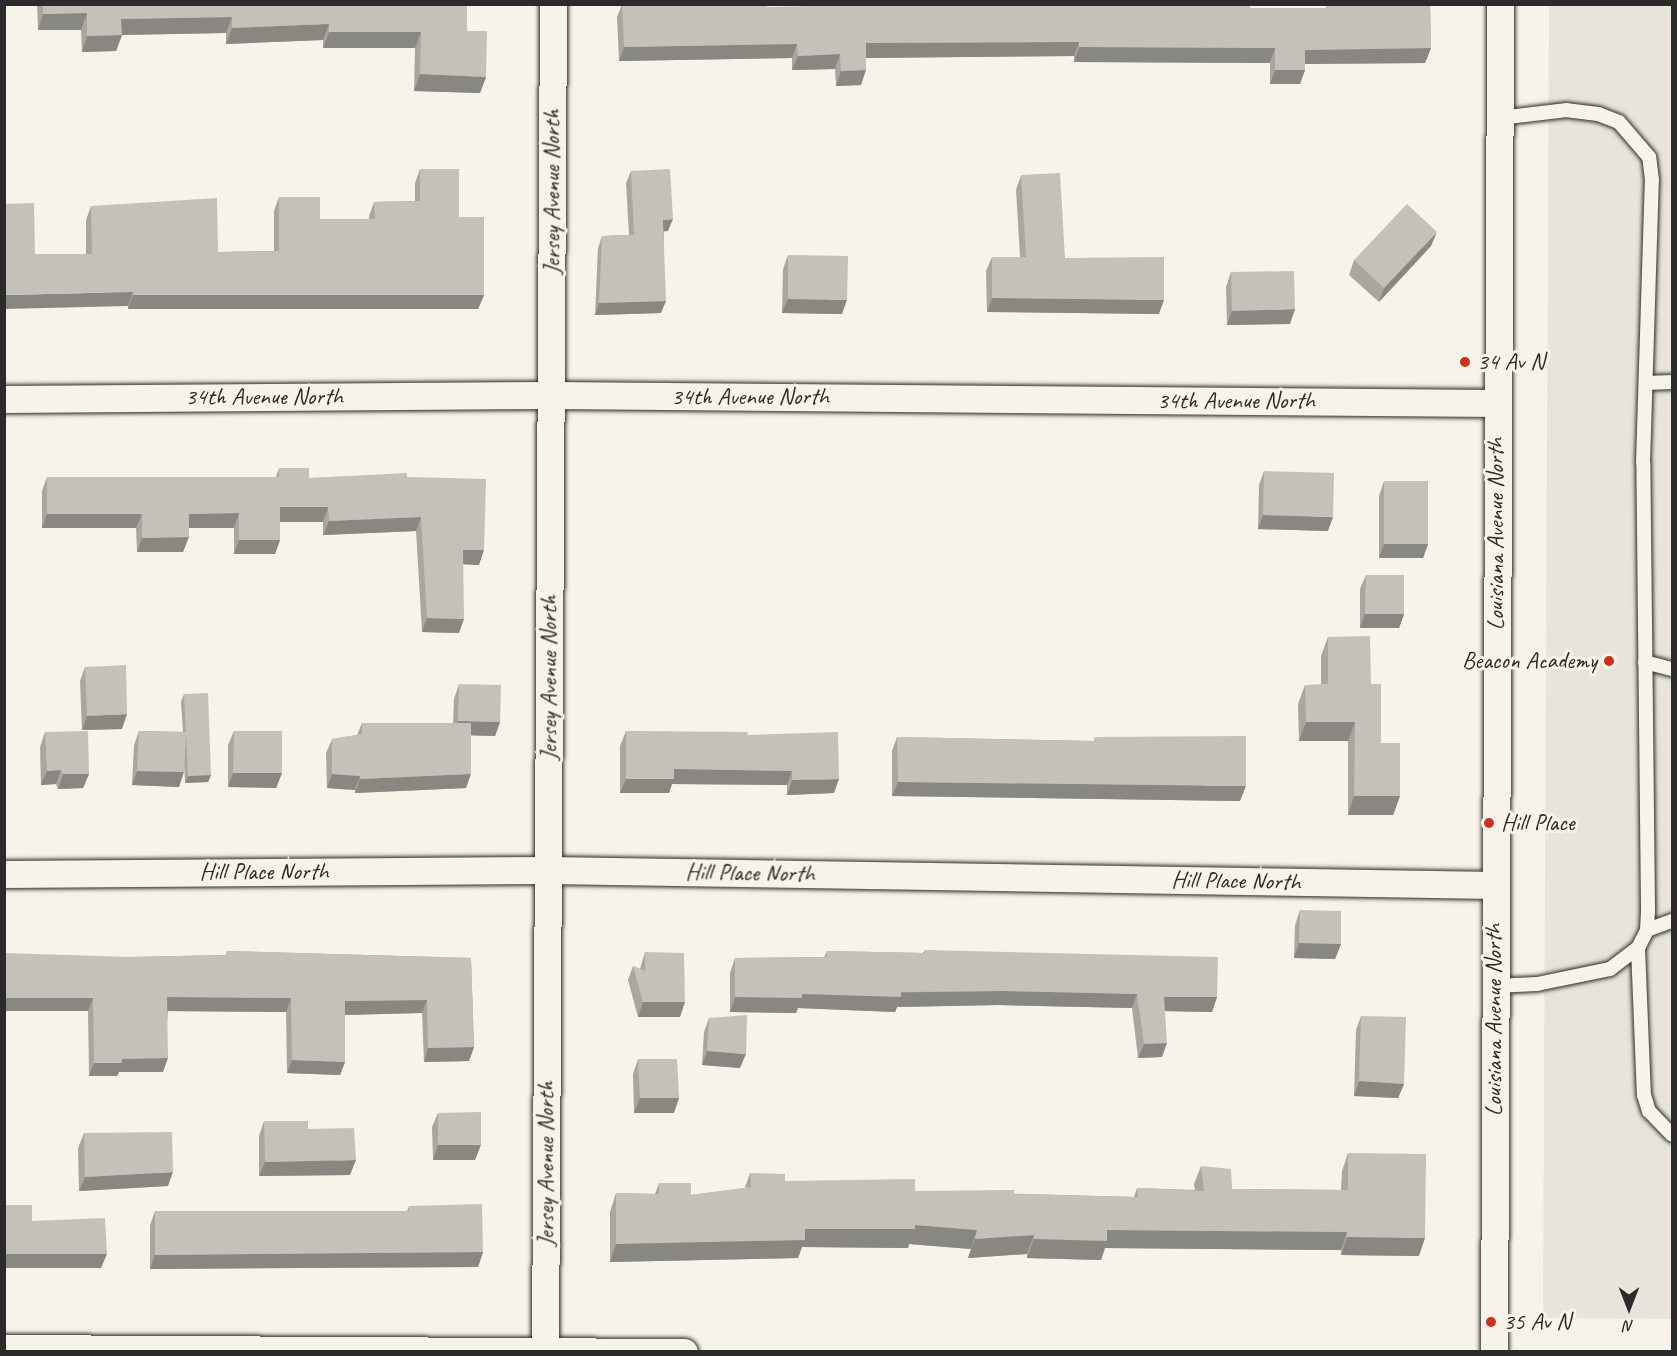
<!DOCTYPE html>
<html>
<head>
<meta charset="utf-8">
<style>
	body { margin:0 }
	#map { position:relative; width:1677px; height:1356px; overflow:hidden; background:#f7f3e8; font-family:Caveat,sans-serif }
	div>[style] { position:absolute }
	.built>* { inset:0; background:#e8e4da }
	.roads { filter:drop-shadow(0 0 2px #2b2b2b) drop-shadow(0 0 2px #2b2b2b) }
	.lane>* { height:14px; margin:-7px; padding:0 7px; transform-origin:7px; border-radius:7px; background:#f7f3e8 }
	.street>* { height:27px; margin:-13.5px; padding:0 13.5px; transform-origin:13.5px; border-radius:13.5px; background:#f7f3e8 }
	.wall>* { inset:0; background:#a9a69f }
	.shaded-wall>* { inset:0; background:#898782 }
	.building>* { inset:0; background:#c4c1b9 }
	.dots>* { width:16px; height:16px; translate:-50% -50%; box-sizing:border-box; border:3px solid #f7f3e8; border-radius:50% }
	span { translate:-50% -50%; white-space:nowrap; text-align:center; line-height:1.15; -webkit-text-stroke:6px #f7f3e8; paint-order:stroke }
	.street-label { font-size:24px; color:#2b2b2b }
	.poi-label { font-size:24px; color:#2b2b2b }
	.left { translate:0 -50%; text-align:left }
	.right { translate:-100% -50%; text-align:right }
	.frame { position:absolute; inset:0; border:6px solid #2b2b2b; pointer-events:none }
	.north { position:absolute; left:1599px; top:1278px; width:60px; height:60px; -webkit-text-stroke:4px #f7f3e8; paint-order:stroke; rotate:180deg; font-size:16px; font-weight:700; line-height:24px; text-align:center; color:#2b2b2b }
	.north::after { content:''; display:block; margin:auto; width:21px; height:27px; background:#2b2b2b; clip-path:polygon(50% 0,100% 100%,50% 72%,0 100%) }
</style>
</head>
<body>
<div id="map">
	<div class="built">
		<div style="clip-path:polygon(1549px 5px,1672px 5px,1672px 1319px,1543px 1318px)"></div>
	</div>
	<div class="roads">
		<div class="lane">
			<div style="left:1646px;top:383px;width:26px;rotate:-2deg"></div>
			<div style="left:1645px;top:662px;width:28px;rotate:15deg"></div>
			<div style="left:1647px;top:930px;width:27px;rotate:-20deg"></div>
			<div style="left:1638px;top:948px;width:147px;rotate:87.7deg"></div>
			<div style="left:1644px;top:1095px;width:17px;rotate:73deg"></div>
			<div style="left:1649px;top:1111px;width:33px;rotate:46deg"></div>
			<div style="left:1494px;top:986px;width:43px;rotate:-2.7deg"></div>
			<div style="left:1537px;top:984px;width:75px;rotate:-11.6deg"></div>
			<div style="left:1610px;top:969px;width:35px;rotate:-37deg"></div>
			<div style="left:1638px;top:948px;width:20px;rotate:-63deg"></div>
			<div style="left:1647px;top:930px;width:21px;rotate:-87deg"></div>
			<div style="left:1648px;top:909px;width:447px;rotate:-90.6deg"></div>
			<div style="left:1643px;top:462px;width:282px;rotate:-88.2deg"></div>
			<div style="left:1652px;top:180px;width:23px;rotate:-97deg"></div>
			<div style="left:1649px;top:157px;width:46px;rotate:-130.6deg"></div>
			<div style="left:1619px;top:122px;width:22px;rotate:-159deg"></div>
			<div style="left:1598px;top:114px;width:31px;rotate:-173deg"></div>
			<div style="left:1567px;top:110px;width:68px;rotate:173.3deg"></div>
		</div>
		<div class="street">
			<div style="left:4px;top:399px;width:547px;rotate:-0.42deg"></div>
			<div style="left:551px;top:395px;width:945px;rotate:0.49deg"></div>
			<div style="left:4px;top:874px;width:544px;rotate:-0.42deg"></div>
			<div style="left:548px;top:870px;width:947px;rotate:0.91deg"></div>
			<div style="left:4px;top:1348px;width:680px;rotate:0.34deg"></div>
			<div style="left:545px;top:1352px;width:1348px;rotate:-89.66deg"></div>
			<div style="left:1494px;top:1352px;width:1348px;rotate:-89.74deg"></div>
		</div>
	</div>
	<div class="wall">
		<div style="clip-path:polygon(37px 4px,467px 4px,467px 31px,486px 77px,480px 93px,414px 91px,415px 48px,323px 48px,323px 40px,226px 44px,226px 33px,122px 35px,116px 51px,82px 52px,81px 30px,38px 30px)"></div>
		<div style="clip-path:polygon(622px 4px,767px 4px,767px 7px,1250px 8px,1326px 8px,1327px 4px,1430px 4px,1431px 48px,1425px 63px,1305px 64px,1305px 70px,1300px 84px,1270px 84px,1270px 63px,1074px 62px,1074px 56px,866px 58px,861px 85px,836px 86px,835px 69px,792px 70px,792px 58px,619px 61px,617px 17px)"></div>
		<div style="clip-path:polygon(420px 169px,459px 217px,484px 295px,478px 309px,128px 309px,128px 306px,35px 254px,86px 254px,86px 220px,91px 206px,218px 252px,274px 251px,274px 211px,279px 197px,320px 219px,369px 219px,369px 216px,374px 202px,415px 201px,415px 183px)"></div>
		<div style="clip-path:polygon(631px 171px,668px 231px,664px 231px,661px 313px,595px 315px,598px 248px,602px 236px,629px 235px,626px 183px)"></div>
		<div style="clip-path:polygon(1021px 175px,1065px 258px,1159px 314px,987px 312px,986px 271px,992px 257px,1020px 257px,1016px 190px)"></div>
		<div style="clip-path:polygon(1431px 246px,1379px 302px,1349px 275px,1354px 260px)"></div>
		<div style="clip-path:polygon(788px 255px,842px 314px,782px 313px,783px 269px)"></div>
		<div style="clip-path:polygon(1231px 272px,1290px 324px,1227px 325px,1226px 287px)"></div>
		<div style="clip-path:polygon(279px 468px,309px 478px,407px 477px,479px 565px,463px 564px,459px 633px,422px 632px,416px 531px,323px 535px,323px 522px,280px 522px,280px 540px,275px 554px,234px 554px,234px 528px,189px 528px,183px 552px,137px 552px,136px 528px,42px 528px,42px 491px,47px 477px,276px 477px)"></div>
		<div style="clip-path:polygon(1264px 471px,1328px 531px,1258px 529px,1259px 485px)"></div>
		<div style="clip-path:polygon(1384px 481px,1428px 544px,1423px 558px,1379px 558px,1379px 496px)"></div>
		<div style="clip-path:polygon(1366px 575px,1404px 614px,1399px 628px,1360px 628px,1360px 589px)"></div>
		<div style="clip-path:polygon(1328px 637px,1371px 684px,1381px 743px,1400px 796px,1393px 815px,1348px 815px,1348px 741px,1299px 741px,1298px 704px,1305px 685px,1321px 685px,1321px 656px)"></div>
		<div style="clip-path:polygon(85px 667px,122px 729px,82px 730px,80px 681px)"></div>
		<div style="clip-path:polygon(459px 684px,500px 722px,495px 736px,471px 735px,466px 788px,355px 793px,355px 790px,327px 788px,326px 753px,332px 739px,357px 735px,362px 723px,453px 723px,454px 699px)"></div>
		<div style="clip-path:polygon(184px 694px,211px 775px,208px 782px,185px 783px,184px 764px,179px 787px,132px 785px,134px 745px,139px 731px,183px 732px,181px 702px)"></div>
		<div style="clip-path:polygon(234px 731px,282px 773px,276px 788px,228px 787px,228px 745px)"></div>
		<div style="clip-path:polygon(626px 731px,747px 735px,834px 793px,787px 795px,787px 785px,672px 784px,669px 793px,620px 793px,620px 746px)"></div>
		<div style="clip-path:polygon(45px 732px,89px 774px,83px 788px,58px 789px,56px 784px,41px 785px,40px 747px)"></div>
		<div style="clip-path:polygon(897px 737px,1094px 741px,1095px 737px,1240px 801px,892px 796px,892px 751px)"></div>
		<div style="clip-path:polygon(1300px 910px,1341px 944px,1335px 959px,1294px 958px,1295px 925px)"></div>
		<div style="clip-path:polygon(925px 950px,1217px 997px,1212px 1012px,1165px 1011px,1162px 1057px,1138px 1058px,1132px 1008px,998px 1005px,897px 1007px,895px 1012px,798px 1008px,796px 1013px,730px 1012px,730px 973px,735px 958px,824px 957px,827px 951px,923px 953px)"></div>
		<div style="clip-path:polygon(227px 951px,471px 958px,474px 1047px,469px 1061px,424px 1062px,422px 1013px,345px 1015px,345px 1062px,340px 1075px,287px 1073px,286px 1012px,168px 1011px,163px 1072px,119px 1072px,117px 1076px,89px 1076px,88px 1011px,4px 1011px,130px 957px,226px 955px)"></div>
		<div style="clip-path:polygon(645px 952px,680px 1017px,638px 1017px,628px 980px,633px 966px,640px 969px)"></div>
		<div style="clip-path:polygon(1361px 1016px,1404px 1084px,1398px 1098px,1354px 1096px,1356px 1030px)"></div>
		<div style="clip-path:polygon(709px 1018px,740px 1068px,702px 1065px,704px 1032px)"></div>
		<div style="clip-path:polygon(638px 1059px,674px 1113px,634px 1113px,633px 1074px)"></div>
		<div style="clip-path:polygon(438px 1113px,475px 1160px,433px 1160px,432px 1127px)"></div>
		<div style="clip-path:polygon(264px 1121px,308px 1129px,350px 1175px,259px 1176px,259px 1136px)"></div>
		<div style="clip-path:polygon(84px 1133px,168px 1186px,79px 1191px,78px 1148px)"></div>
		<div style="clip-path:polygon(1348px 1153px,1419px 1256px,1341px 1255px,1341px 1250px,1105px 1248px,1101px 1260px,1027px 1258px,1027px 1254px,968px 1258px,971px 1249px,909px 1244px,908px 1248px,802px 1247px,798px 1258px,610px 1262px,610px 1212px,616px 1193px,655px 1194px,659px 1183px,691px 1195px,745px 1188px,750px 1173px,785px 1181px,915px 1191px,1134px 1197px,1137px 1188px,1195px 1190px,1194px 1184px,1201px 1166px,1232px 1189px,1341px 1190px,1342px 1171px)"></div>
		<div style="clip-path:polygon(409px 1206px,483px 1252px,478px 1267px,150px 1269px,150px 1225px,155px 1211px,407px 1211px)"></div>
	</div>
	<div class="shaded-wall">
		<div style="clip-path:polygon(87px 13px,81px 30px,38px 30px,43px 14px)"></div>
		<div style="clip-path:polygon(232px 17px,226px 33px,115px 35px,121px 19px)"></div>
		<div style="clip-path:polygon(329px 24px,323px 40px,226px 44px,232px 28px)"></div>
		<div style="clip-path:polygon(329px 32px,421px 32px,415px 48px,323px 48px)"></div>
		<div style="clip-path:polygon(122px 35px,116px 51px,82px 52px,87px 36px)"></div>
		<div style="clip-path:polygon(1079px 42px,1074px 56px,860px 58px,866px 43px)"></div>
		<div style="clip-path:polygon(797px 44px,792px 58px,619px 61px,624px 47px)"></div>
		<div style="clip-path:polygon(1079px 47px,1275px 48px,1270px 63px,1074px 62px)"></div>
		<div style="clip-path:polygon(1431px 48px,1425px 63px,1299px 64px,1305px 50px)"></div>
		<div style="clip-path:polygon(840px 54px,835px 69px,792px 70px,798px 56px)"></div>
		<div style="clip-path:polygon(866px 70px,861px 85px,836px 86px,841px 71px)"></div>
		<div style="clip-path:polygon(1275px 70px,1305px 70px,1300px 84px,1270px 84px)"></div>
		<div style="clip-path:polygon(420px 74px,486px 77px,480px 93px,414px 91px)"></div>
		<div style="clip-path:polygon(673px 219px,668px 231px,659px 232px,663px 220px)"></div>
		<div style="clip-path:polygon(1437px 232px,1431px 246px,1379px 302px,1384px 288px)"></div>
		<div style="clip-path:polygon(133px 292px,128px 306px,4px 309px,4px 295px)"></div>
		<div style="clip-path:polygon(133px 295px,484px 295px,478px 309px,128px 309px)"></div>
		<div style="clip-path:polygon(992px 298px,1164px 300px,1159px 314px,987px 312px)"></div>
		<div style="clip-path:polygon(788px 299px,847px 300px,842px 314px,782px 313px)"></div>
		<div style="clip-path:polygon(666px 301px,661px 313px,595px 315px,599px 303px)"></div>
		<div style="clip-path:polygon(1295px 309px,1290px 324px,1227px 325px,1232px 311px)"></div>
		<div style="clip-path:polygon(280px 507px,328px 507px,323px 522px,275px 522px)"></div>
		<div style="clip-path:polygon(239px 513px,234px 528px,183px 528px,189px 514px)"></div>
		<div style="clip-path:polygon(47px 514px,142px 514px,136px 528px,42px 528px)"></div>
		<div style="clip-path:polygon(1263px 515px,1333px 517px,1328px 531px,1258px 529px)"></div>
		<div style="clip-path:polygon(421px 517px,416px 531px,323px 535px,329px 521px)"></div>
		<div style="clip-path:polygon(189px 537px,183px 552px,137px 552px,142px 538px)"></div>
		<div style="clip-path:polygon(239px 540px,280px 540px,275px 554px,234px 554px)"></div>
		<div style="clip-path:polygon(1384px 544px,1428px 544px,1423px 558px,1379px 558px)"></div>
		<div style="clip-path:polygon(463px 550px,484px 550px,479px 565px,458px 564px)"></div>
		<div style="clip-path:polygon(1365px 614px,1404px 614px,1399px 628px,1360px 628px)"></div>
		<div style="clip-path:polygon(427px 618px,464px 619px,459px 633px,422px 632px)"></div>
		<div style="clip-path:polygon(127px 714px,122px 729px,82px 730px,87px 716px)"></div>
		<div style="clip-path:polygon(458px 721px,500px 722px,495px 736px,453px 735px)"></div>
		<div style="clip-path:polygon(1306px 722px,1355px 722px,1348px 741px,1299px 741px)"></div>
		<div style="clip-path:polygon(674px 769px,792px 771px,787px 785px,672px 784px,669px 793px,620px 793px,626px 779px)"></div>
		<div style="clip-path:polygon(61px 770px,56px 784px,41px 785px,47px 771px)"></div>
		<div style="clip-path:polygon(137px 771px,184px 772px,179px 787px,132px 785px)"></div>
		<div style="clip-path:polygon(233px 773px,282px 773px,276px 788px,228px 787px)"></div>
		<div style="clip-path:polygon(63px 774px,89px 774px,83px 788px,58px 789px)"></div>
		<div style="clip-path:polygon(332px 774px,360px 776px,355px 790px,327px 788px)"></div>
		<div style="clip-path:polygon(471px 774px,466px 788px,355px 793px,360px 779px)"></div>
		<div style="clip-path:polygon(211px 775px,208px 782px,185px 783px,188px 776px)"></div>
		<div style="clip-path:polygon(839px 779px,834px 793px,787px 795px,792px 780px)"></div>
		<div style="clip-path:polygon(898px 782px,1246px 786px,1240px 801px,892px 796px)"></div>
		<div style="clip-path:polygon(1354px 796px,1400px 796px,1393px 815px,1348px 815px)"></div>
		<div style="clip-path:polygon(1299px 943px,1341px 944px,1335px 959px,1294px 958px)"></div>
		<div style="clip-path:polygon(1003px 991px,1137px 994px,1132px 1008px,998px 1005px,897px 1007px,895px 1012px,798px 1008px,796px 1013px,730px 1012px,735px 997px,802px 994px)"></div>
		<div style="clip-path:polygon(167px 997px,291px 998px,286px 1012px,162px 1011px)"></div>
		<div style="clip-path:polygon(1164px 997px,1217px 997px,1212px 1012px,1158px 1011px)"></div>
		<div style="clip-path:polygon(4px 998px,93px 998px,88px 1011px,4px 1011px)"></div>
		<div style="clip-path:polygon(427px 1000px,422px 1013px,340px 1015px,345px 1001px)"></div>
		<div style="clip-path:polygon(643px 1002px,685px 1002px,680px 1017px,638px 1017px)"></div>
		<div style="clip-path:polygon(1167px 1043px,1162px 1057px,1138px 1058px,1144px 1044px)"></div>
		<div style="clip-path:polygon(474px 1047px,469px 1061px,424px 1062px,428px 1048px)"></div>
		<div style="clip-path:polygon(707px 1051px,746px 1054px,740px 1068px,702px 1065px)"></div>
		<div style="clip-path:polygon(168px 1058px,163px 1072px,119px 1072px,117px 1076px,89px 1076px,94px 1063px,122px 1059px)"></div>
		<div style="clip-path:polygon(292px 1060px,345px 1062px,340px 1075px,287px 1073px)"></div>
		<div style="clip-path:polygon(1359px 1081px,1404px 1084px,1398px 1098px,1354px 1096px)"></div>
		<div style="clip-path:polygon(640px 1098px,679px 1098px,674px 1113px,634px 1113px)"></div>
		<div style="clip-path:polygon(438px 1145px,481px 1145px,475px 1160px,433px 1160px)"></div>
		<div style="clip-path:polygon(356px 1160px,350px 1175px,259px 1176px,265px 1162px)"></div>
		<div style="clip-path:polygon(173px 1172px,168px 1186px,79px 1191px,85px 1177px)"></div>
		<div style="clip-path:polygon(915px 1225px,977px 1230px,971px 1249px,909px 1244px,908px 1248px,802px 1247px,798px 1258px,610px 1262px,616px 1244px,805px 1229px)"></div>
		<div style="clip-path:polygon(1107px 1230px,1347px 1232px,1341px 1250px,1105px 1248px,1101px 1260px,1027px 1258px,1034px 1239px)"></div>
		<div style="clip-path:polygon(1034px 1235px,1027px 1254px,968px 1258px,975px 1239px)"></div>
		<div style="clip-path:polygon(1347px 1237px,1425px 1238px,1419px 1256px,1341px 1255px)"></div>
		<div style="clip-path:polygon(483px 1252px,478px 1267px,150px 1269px,155px 1255px)"></div>
		<div style="clip-path:polygon(4px 1254px,107px 1254px,101px 1268px,4px 1268px)"></div>
	</div>
	<div class="building">
		<div style="clip-path:polygon(43px 4px,467px 4px,467px 31px,487px 31px,486px 77px,420px 74px,421px 32px,329px 32px,329px 24px,232px 28px,232px 17px,121px 19px,122px 35px,87px 36px,87px 13px,43px 14px)"></div>
		<div style="clip-path:polygon(622px 4px,767px 4px,767px 7px,888px 4px,1250px 4px,1250px 8px,1327px 8px,1327px 4px,1430px 4px,1431px 48px,1305px 50px,1305px 70px,1275px 70px,1275px 48px,1079px 47px,1079px 42px,866px 43px,866px 70px,841px 71px,840px 54px,798px 56px,797px 44px,624px 47px)"></div>
		<div style="clip-path:polygon(420px 169px,459px 169px,459px 217px,484px 217px,484px 295px,133px 295px,133px 292px,4px 295px,4px 204px,34px 203px,35px 254px,92px 254px,91px 206px,217px 198px,218px 252px,279px 251px,279px 197px,320px 197px,320px 219px,375px 219px,374px 202px,420px 201px)"></div>
		<div style="clip-path:polygon(670px 169px,673px 219px,663px 220px,666px 301px,599px 303px,602px 236px,634px 235px,631px 171px)"></div>
		<div style="clip-path:polygon(1060px 173px,1065px 258px,1164px 257px,1164px 300px,992px 298px,992px 257px,1026px 257px,1021px 175px)"></div>
		<div style="clip-path:polygon(1407px 204px,1437px 232px,1384px 288px,1354px 260px)"></div>
		<div style="clip-path:polygon(788px 255px,848px 256px,847px 300px,788px 299px)"></div>
		<div style="clip-path:polygon(1294px 271px,1295px 309px,1232px 311px,1231px 272px)"></div>
		<div style="clip-path:polygon(279px 468px,309px 468px,309px 478px,407px 473px,407px 477px,486px 479px,484px 550px,463px 550px,464px 619px,427px 618px,421px 517px,329px 521px,328px 507px,280px 507px,280px 540px,239px 540px,239px 513px,189px 514px,189px 537px,142px 538px,142px 514px,47px 514px,47px 477px,279px 477px)"></div>
		<div style="clip-path:polygon(1264px 471px,1334px 473px,1333px 517px,1263px 515px)"></div>
		<div style="clip-path:polygon(1384px 481px,1428px 481px,1428px 544px,1384px 544px)"></div>
		<div style="clip-path:polygon(1366px 575px,1404px 575px,1404px 614px,1365px 614px)"></div>
		<div style="clip-path:polygon(1370px 636px,1371px 684px,1381px 684px,1381px 743px,1400px 743px,1400px 796px,1354px 796px,1355px 722px,1306px 722px,1305px 685px,1328px 684px,1328px 637px)"></div>
		<div style="clip-path:polygon(126px 665px,127px 714px,87px 716px,85px 667px)"></div>
		<div style="clip-path:polygon(459px 684px,501px 685px,500px 722px,458px 721px)"></div>
		<div style="clip-path:polygon(208px 693px,211px 775px,188px 776px,184px 694px)"></div>
		<div style="clip-path:polygon(362px 723px,471px 723px,471px 774px,360px 779px,360px 776px,332px 774px,332px 739px,362px 734px)"></div>
		<div style="clip-path:polygon(88px 731px,89px 774px,63px 774px,61px 770px,47px 771px,45px 732px)"></div>
		<div style="clip-path:polygon(139px 731px,186px 732px,184px 772px,137px 771px)"></div>
		<div style="clip-path:polygon(234px 731px,282px 731px,282px 773px,233px 773px)"></div>
		<div style="clip-path:polygon(626px 731px,748px 732px,747px 735px,838px 732px,839px 779px,792px 780px,792px 771px,674px 769px,674px 779px,626px 779px)"></div>
		<div style="clip-path:polygon(1246px 736px,1246px 786px,898px 782px,897px 737px,1095px 741px,1095px 737px)"></div>
		<div style="clip-path:polygon(1300px 910px,1341px 911px,1341px 944px,1299px 943px)"></div>
		<div style="clip-path:polygon(925px 950px,1218px 957px,1217px 997px,1164px 997px,1167px 1043px,1144px 1044px,1137px 994px,1003px 991px,901px 992px,901px 997px,802px 994px,802px 998px,735px 997px,735px 958px,827px 957px,827px 951px,925px 953px)"></div>
		<div style="clip-path:polygon(227px 951px,471px 958px,474px 1047px,428px 1048px,427px 1000px,345px 1001px,345px 1062px,292px 1060px,291px 998px,167px 997px,168px 1058px,122px 1059px,122px 1063px,94px 1063px,93px 998px,4px 998px,4px 953px,130px 957px,227px 955px)"></div>
		<div style="clip-path:polygon(645px 952px,684px 953px,685px 1002px,643px 1002px,633px 966px,645px 971px)"></div>
		<div style="clip-path:polygon(747px 1015px,746px 1054px,707px 1051px,709px 1018px)"></div>
		<div style="clip-path:polygon(1361px 1016px,1406px 1017px,1404px 1084px,1359px 1081px)"></div>
		<div style="clip-path:polygon(638px 1059px,677px 1059px,679px 1098px,640px 1098px)"></div>
		<div style="clip-path:polygon(481px 1112px,481px 1145px,438px 1145px,438px 1113px)"></div>
		<div style="clip-path:polygon(264px 1121px,308px 1121px,308px 1129px,354px 1128px,356px 1160px,265px 1162px)"></div>
		<div style="clip-path:polygon(172px 1132px,173px 1172px,85px 1177px,84px 1133px)"></div>
		<div style="clip-path:polygon(1348px 1153px,1426px 1154px,1425px 1238px,1347px 1237px,1347px 1232px,1107px 1230px,1107px 1241px,1034px 1239px,1034px 1235px,975px 1239px,977px 1230px,915px 1225px,915px 1229px,805px 1229px,805px 1240px,616px 1244px,616px 1193px,659px 1194px,659px 1183px,691px 1183px,691px 1195px,751px 1187px,750px 1173px,785px 1174px,785px 1181px,915px 1179px,915px 1191px,1014px 1190px,1014px 1194px,1138px 1197px,1137px 1188px,1204px 1191px,1201px 1166px,1231px 1169px,1232px 1189px,1348px 1190px)"></div>
		<div style="clip-path:polygon(482px 1204px,483px 1252px,155px 1255px,155px 1211px,409px 1211px,409px 1206px)"></div>
		<div style="clip-path:polygon(4px 1205px,32px 1205px,32px 1221px,105px 1218px,107px 1254px,4px 1254px)"></div>
	</div>
	<div class="dots">
		<div style="left:1465px;top:362px;background:#c8321e"></div>
		<div style="left:1609px;top:661px;background:#c8321e"></div>
		<div style="left:1489px;top:823px;background:#c8321e"></div>
		<div style="left:1491px;top:1322px;background:#c8321e"></div>
	</div>
	<div class="street-label">
		<span style="left:552px;top:192px;rotate:-90deg">Jersey Avenue North</span>
		<span style="left:264px;top:397px">34th Avenue North</span>
		<span style="left:750px;top:397px">34th Avenue North</span>
		<span style="left:1236px;top:401px">34th Avenue North</span>
		<span style="left:1496px;top:534px;rotate:-90deg">Louisiana Avenue North</span>
		<span style="left:549px;top:678px;rotate:-90deg">Jersey Avenue North</span>
		<span style="left:264px;top:872px">Hill Place North</span>
		<span style="left:750px;top:873px;rotate:1deg">Hill Place North</span>
		<span style="left:1236px;top:881px;rotate:1deg">Hill Place North</span>
		<span style="left:1494px;top:1020px;rotate:-90deg">Louisiana Avenue North</span>
		<span style="left:546px;top:1164px;rotate:-90deg">Jersey Avenue North</span>
	</div>
	<div class="poi-label">
		<span class="left" style="left:1477px;top:362px">34 Av N</span>
		<span class="right" style="left:1597px;top:661px">Beacon Academy</span>
		<span class="left" style="left:1501px;top:823px">Hill Place</span>
		<span class="left" style="left:1503px;top:1322px">35 Av N</span>
	</div>
	<div class="frame"></div>
	<div class="north">N</div>
</div>
</body>
</html>
